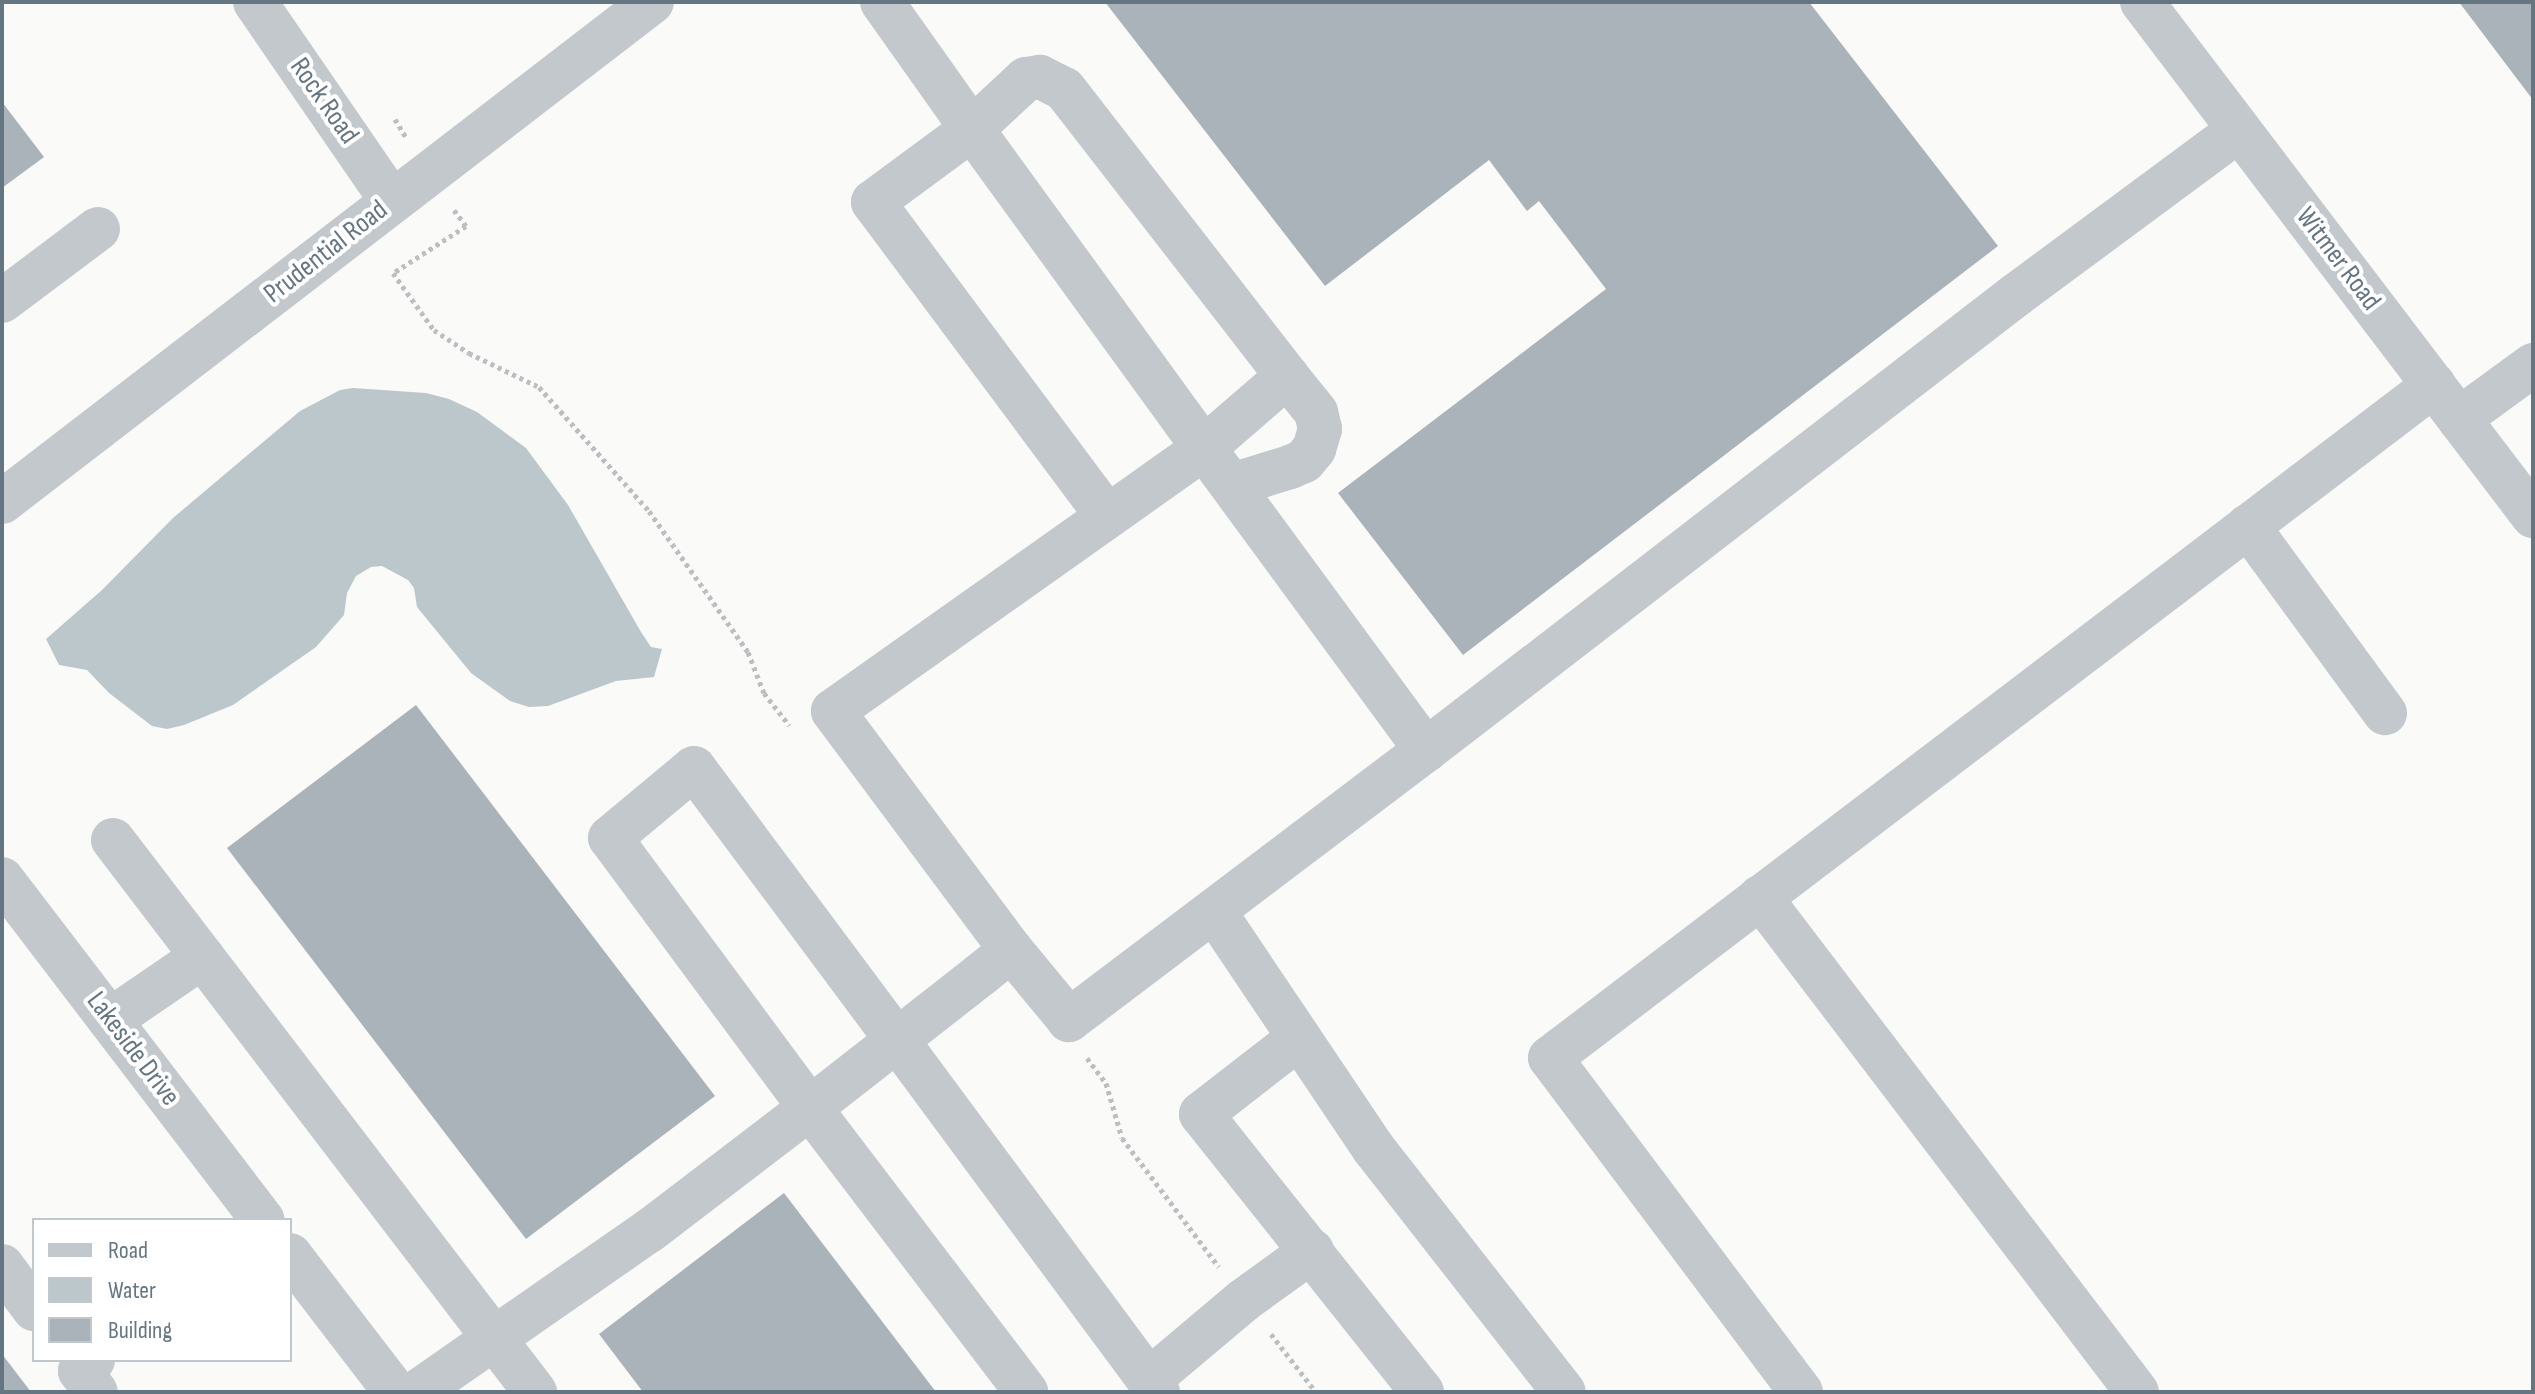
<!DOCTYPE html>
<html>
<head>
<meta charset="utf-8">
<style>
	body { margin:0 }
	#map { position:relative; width:2535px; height:1394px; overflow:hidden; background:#fafaf8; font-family:"Sofia Sans Condensed",sans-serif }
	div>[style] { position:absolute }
	.water>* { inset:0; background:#bbc7cb }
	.building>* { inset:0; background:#aab3b9 }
	.path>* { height:5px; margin-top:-2.5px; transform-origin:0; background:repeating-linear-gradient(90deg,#bbbfc2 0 4px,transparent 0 8px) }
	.minor>* { height:44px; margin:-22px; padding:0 22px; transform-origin:22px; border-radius:22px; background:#c3c8cc }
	span { translate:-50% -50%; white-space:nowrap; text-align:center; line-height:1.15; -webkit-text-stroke:8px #fff; paint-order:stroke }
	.street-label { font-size:28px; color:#657683 }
	.frame { position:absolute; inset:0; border:4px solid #657683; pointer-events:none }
	.legend { position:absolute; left:32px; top:1218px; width:260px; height:144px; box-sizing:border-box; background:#fff; border:2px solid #c1c8cd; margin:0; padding:10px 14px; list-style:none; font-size:24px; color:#657683 }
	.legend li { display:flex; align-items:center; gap:16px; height:40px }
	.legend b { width:40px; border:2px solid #c1c8cd }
</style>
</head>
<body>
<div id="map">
	<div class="water">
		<div style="clip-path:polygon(353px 388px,426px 393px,449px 399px,477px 412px,526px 448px,568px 505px,641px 632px,651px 647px,662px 649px,654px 677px,616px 681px,548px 706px,529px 707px,510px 701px,471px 673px,417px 607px,414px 588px,408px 580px,382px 566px,371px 567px,356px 576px,347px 593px,344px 615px,316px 647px,233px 705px,184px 725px,167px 729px,152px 726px,109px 693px,87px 670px,59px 665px,46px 639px,102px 590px,173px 518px,300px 411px,340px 390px)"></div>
	</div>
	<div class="building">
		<div style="clip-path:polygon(1105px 2px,1809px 2px,1998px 246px,1463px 655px,1338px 493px,1606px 289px,1539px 201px,1527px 211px,1489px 160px,1325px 286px)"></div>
		<div style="clip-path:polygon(2459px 2px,2533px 2px,2533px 100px)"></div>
		<div style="clip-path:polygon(2px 102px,44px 157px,2px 188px)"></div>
		<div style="clip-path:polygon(416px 705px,715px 1096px,526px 1239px,227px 848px)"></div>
		<div style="clip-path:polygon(784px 1193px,936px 1392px,643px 1392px,599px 1334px)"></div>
		<div style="clip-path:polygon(2px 1354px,31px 1392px,2px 1392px)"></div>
	</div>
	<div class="path">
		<div style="left:395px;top:119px;width:23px;rotate:59deg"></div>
		<div style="left:454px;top:210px;width:20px;rotate:53deg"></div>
		<div style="left:466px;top:226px;width:87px;rotate:147.2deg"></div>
		<div style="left:393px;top:273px;width:70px;rotate:54.3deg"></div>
		<div style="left:434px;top:330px;width:42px;rotate:33.3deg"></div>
		<div style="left:469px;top:353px;width:78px;rotate:25.9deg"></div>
		<div style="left:539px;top:387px;width:166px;rotate:48.4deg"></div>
		<div style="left:649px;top:511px;width:172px;rotate:54.9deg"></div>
		<div style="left:748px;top:652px;width:44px;rotate:68.7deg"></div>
		<div style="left:764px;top:693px;width:41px;rotate:52deg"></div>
		<div style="left:1087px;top:1058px;width:31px;rotate:53deg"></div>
		<div style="left:1106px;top:1083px;width:57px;rotate:73.8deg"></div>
		<div style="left:1122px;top:1138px;width:161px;rotate:53.1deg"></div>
		<div style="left:1271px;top:1334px;width:73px;rotate:52.2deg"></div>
	</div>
	<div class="minor">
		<div style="left:255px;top:2px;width:242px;rotate:55.5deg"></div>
		<div style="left:882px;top:2px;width:156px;rotate:54.7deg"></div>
		<div style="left:972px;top:129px;width:394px;rotate:54deg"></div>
		<div style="left:1204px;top:448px;width:375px;rotate:53.7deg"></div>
		<div style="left:1426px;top:750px;width:448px;rotate:142.9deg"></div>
		<div style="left:1069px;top:1020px;width:91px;rotate:-129.6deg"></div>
		<div style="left:1011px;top:950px;width:298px;rotate:-126.7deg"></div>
		<div style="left:833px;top:711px;width:455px;rotate:-35.3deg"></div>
		<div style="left:1204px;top:448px;width:110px;rotate:-40.9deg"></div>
		<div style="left:1287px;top:376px;width:363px;rotate:-127.8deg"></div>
		<div style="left:1064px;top:89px;width:27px;rotate:-153deg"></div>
		<div style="left:1040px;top:77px;width:14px;rotate:172deg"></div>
		<div style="left:1026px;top:79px;width:74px;rotate:137.2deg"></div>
		<div style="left:972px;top:129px;width:123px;rotate:143.6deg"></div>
		<div style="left:873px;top:202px;width:392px;rotate:53.3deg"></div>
		<div style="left:2142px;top:2px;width:646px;rotate:52.74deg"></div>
		<div style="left:2px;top:301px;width:120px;rotate:-36.9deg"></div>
		<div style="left:2459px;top:419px;width:92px;rotate:-36.1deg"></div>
		<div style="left:1232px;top:485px;width:61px;rotate:-17.2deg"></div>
		<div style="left:1290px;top:467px;width:15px;rotate:-23deg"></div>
		<div style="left:1304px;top:461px;width:16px;rotate:-50deg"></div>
		<div style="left:1314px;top:449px;width:21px;rotate:-73deg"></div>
		<div style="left:1320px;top:429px;width:17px;rotate:-103deg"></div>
		<div style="left:1316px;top:412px;width:46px;rotate:-128.9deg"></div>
		<div style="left:2px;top:502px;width:820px;rotate:-37.57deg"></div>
		<div style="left:2248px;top:526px;width:232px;rotate:53.8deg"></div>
		<div style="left:1426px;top:750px;width:745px;rotate:-37.64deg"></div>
		<div style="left:2016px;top:295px;width:277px;rotate:-36.5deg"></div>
		<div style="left:113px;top:840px;width:695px;rotate:52.6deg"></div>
		<div style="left:2px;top:879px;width:429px;rotate:52.6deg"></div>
		<div style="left:1760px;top:897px;width:622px;rotate:52.71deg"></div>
		<div style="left:1214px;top:911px;width:287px;rotate:56.1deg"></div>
		<div style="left:1374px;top:1149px;width:308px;rotate:52deg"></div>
		<div style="left:1011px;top:950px;width:40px;rotate:141deg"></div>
		<div style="left:980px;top:975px;width:105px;rotate:141.9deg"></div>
		<div style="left:897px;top:1040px;width:110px;rotate:142deg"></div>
		<div style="left:810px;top:1108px;width:336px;rotate:-126.5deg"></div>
		<div style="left:610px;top:838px;width:109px;rotate:-39.8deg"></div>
		<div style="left:694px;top:768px;width:339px;rotate:53.3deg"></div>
		<div style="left:897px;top:1040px;width:423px;rotate:53.5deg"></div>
		<div style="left:110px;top:1020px;width:112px;rotate:-34.4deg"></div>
		<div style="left:1299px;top:1038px;width:124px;rotate:142.2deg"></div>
		<div style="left:1201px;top:1114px;width:355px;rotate:51.5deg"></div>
		<div style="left:290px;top:1255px;width:173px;rotate:52.5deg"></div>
		<div style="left:2px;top:1266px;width:54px;rotate:53.3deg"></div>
		<div style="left:93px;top:1360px;width:17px;rotate:140deg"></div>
		<div style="left:80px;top:1371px;width:26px;rotate:53deg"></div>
		<div style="left:417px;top:1392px;width:282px;rotate:-34.8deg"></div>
		<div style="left:649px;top:1231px;width:203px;rotate:-37.4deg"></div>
		<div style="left:810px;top:1108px;width:357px;rotate:52.7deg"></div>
		<div style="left:1158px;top:1392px;width:15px;rotate:-127deg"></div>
		<div style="left:1149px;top:1380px;width:124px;rotate:-40.1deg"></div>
		<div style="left:1244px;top:1300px;width:84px;rotate:-35.8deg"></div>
		<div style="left:1801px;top:1392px;width:418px;rotate:-126.9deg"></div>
		<div style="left:1550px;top:1058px;width:1111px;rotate:-37.28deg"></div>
	</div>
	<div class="street-label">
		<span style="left:324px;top:101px;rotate:55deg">Rock Road</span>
		<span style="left:326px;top:252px;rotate:-38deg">Prudential Road</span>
		<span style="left:2338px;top:259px;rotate:53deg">Witmer Road</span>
		<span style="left:133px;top:1049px;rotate:53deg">Lakeside Drive</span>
	</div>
	<div class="frame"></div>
	<ul class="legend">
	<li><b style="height:10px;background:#c3c8cc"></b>Road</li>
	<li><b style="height:22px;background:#bbc7cb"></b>Water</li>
	<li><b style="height:22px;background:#aab3b9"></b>Building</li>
	</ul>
</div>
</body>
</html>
